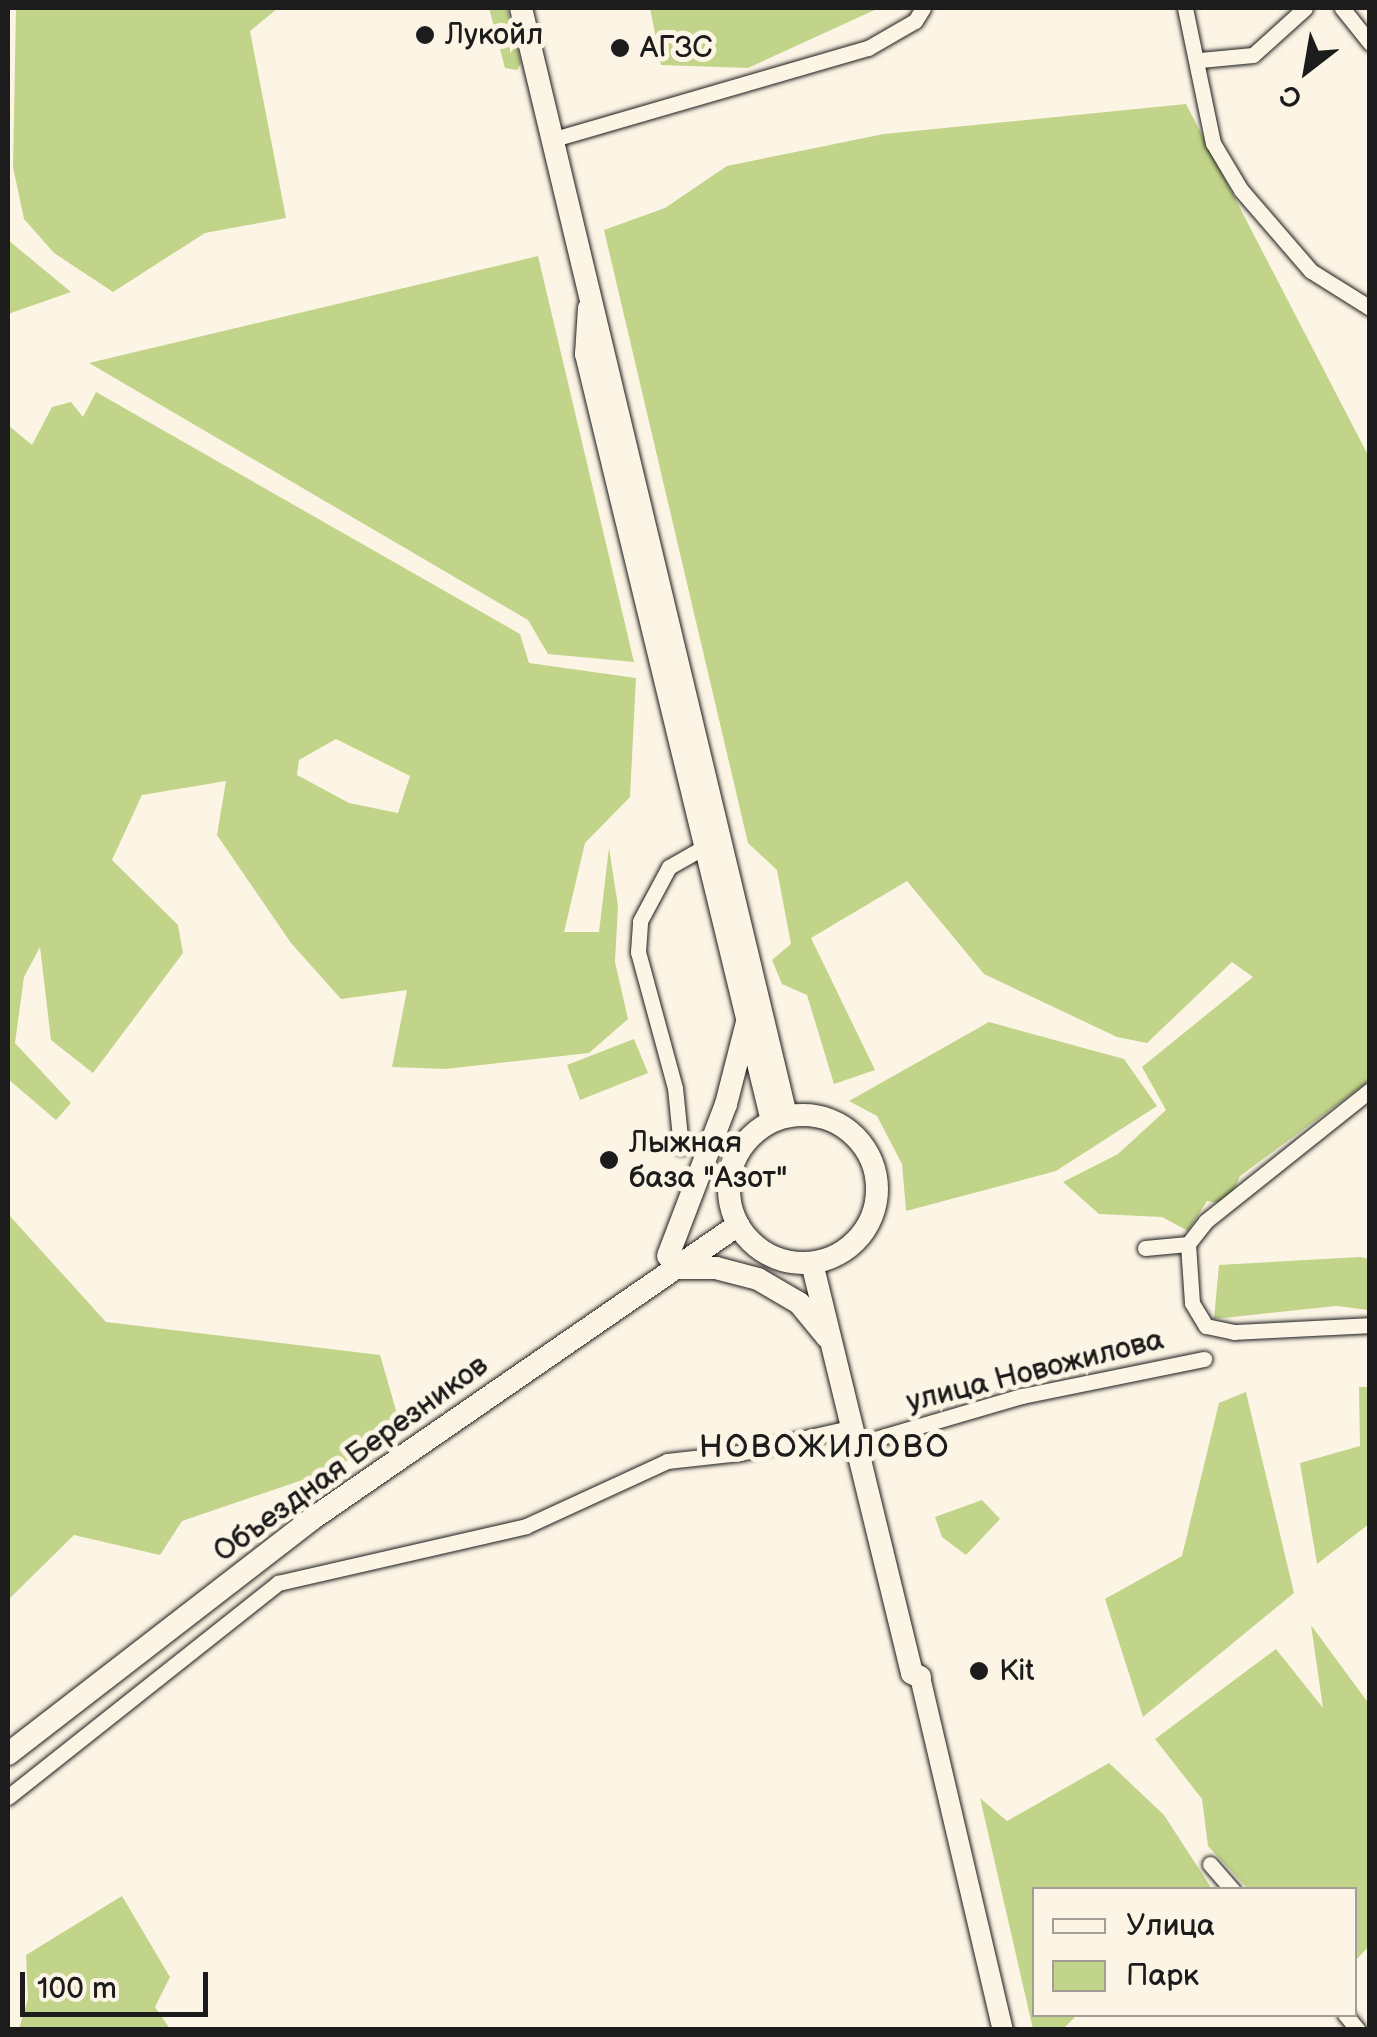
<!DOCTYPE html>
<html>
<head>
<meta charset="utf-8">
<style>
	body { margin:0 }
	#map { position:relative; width:1377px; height:2037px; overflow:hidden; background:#fcf5e5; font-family:"Balsamiq Sans",sans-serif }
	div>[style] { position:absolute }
	.green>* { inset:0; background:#c1d489 }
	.roads { filter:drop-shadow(0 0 2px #1c1c1c) drop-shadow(0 0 2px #1c1c1c) }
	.minor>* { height:15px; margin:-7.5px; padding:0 7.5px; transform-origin:7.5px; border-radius:7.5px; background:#fcf5e5 }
	.major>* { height:20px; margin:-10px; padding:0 10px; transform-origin:10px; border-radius:10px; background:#fcf5e5 }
	.highway>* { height:22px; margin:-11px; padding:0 11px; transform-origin:11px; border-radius:11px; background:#fcf5e5 }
	.highway>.ring { margin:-11px; padding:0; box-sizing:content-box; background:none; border:22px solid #fcf5e5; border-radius:50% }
	.dots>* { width:28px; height:28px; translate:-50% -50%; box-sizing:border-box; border:5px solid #fcf5e5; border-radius:50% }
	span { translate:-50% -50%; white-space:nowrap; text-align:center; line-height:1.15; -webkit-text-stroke:10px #fcf5e5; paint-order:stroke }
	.poi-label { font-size:30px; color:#1c1c1c }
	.left { translate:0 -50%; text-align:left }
	.street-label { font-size:30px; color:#1c1c1c }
	.neighbourhood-label { font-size:32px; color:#1c1c1c; letter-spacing:2.5px }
	.frame { position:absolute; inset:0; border:10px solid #1c1c1c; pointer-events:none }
	.legend { position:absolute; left:1032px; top:1887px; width:325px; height:130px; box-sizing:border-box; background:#fcf5e5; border:2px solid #a29e95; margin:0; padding:12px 18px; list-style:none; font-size:30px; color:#1c1c1c }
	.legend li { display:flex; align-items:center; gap:20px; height:50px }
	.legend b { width:50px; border:2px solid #a29e95 }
	.north { position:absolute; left:1257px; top:20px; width:100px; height:100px; -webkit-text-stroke:8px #fcf5e5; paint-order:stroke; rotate:211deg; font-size:28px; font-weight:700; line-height:40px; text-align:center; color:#1c1c1c }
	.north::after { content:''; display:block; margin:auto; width:35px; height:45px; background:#1c1c1c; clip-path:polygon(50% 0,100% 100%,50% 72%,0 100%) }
	.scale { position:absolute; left:20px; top:1972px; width:188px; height:45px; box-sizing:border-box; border:5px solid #1c1c1c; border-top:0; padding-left:12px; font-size:30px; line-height:35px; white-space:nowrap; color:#1c1c1c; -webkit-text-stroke:8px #fcf5e5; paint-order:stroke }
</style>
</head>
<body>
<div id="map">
	<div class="green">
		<div style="clip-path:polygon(16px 8px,278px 8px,250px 31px,286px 218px,205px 233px,113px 292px,54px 253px,24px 219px,13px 167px)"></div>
		<div style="clip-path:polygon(489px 8px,507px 8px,521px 63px,517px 70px,505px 68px)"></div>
		<div style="clip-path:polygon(650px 8px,879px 8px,748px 68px,661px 65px)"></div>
		<div style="clip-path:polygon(1186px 104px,1370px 459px,1369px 1081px,1240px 1176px,1228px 1205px,1207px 1201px,1188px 1231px,1162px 1217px,1099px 1214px,1063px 1182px,1118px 1154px,1166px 1110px,1142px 1067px,1253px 977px,1232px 962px,1147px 1043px,1117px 1037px,984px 974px,907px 881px,811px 938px,875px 1070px,834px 1084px,807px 995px,782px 984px,772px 960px,791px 944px,777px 870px,748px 843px,604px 230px,665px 208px,727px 166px,884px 134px)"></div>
		<div style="clip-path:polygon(8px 240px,71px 292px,8px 314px)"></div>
		<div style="clip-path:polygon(538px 256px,634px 662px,548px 654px,528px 620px,89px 363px)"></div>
		<div style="clip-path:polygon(evenodd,96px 392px,520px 634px,529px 663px,636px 678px,630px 797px,585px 843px,564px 932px,599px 932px,609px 848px,618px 906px,615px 962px,628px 1019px,589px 1053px,445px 1069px,392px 1067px,407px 990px,341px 999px,291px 943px,217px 835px,226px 781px,142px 795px,112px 860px,178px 925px,183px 953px,93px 1073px,51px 1040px,40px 947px,24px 977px,15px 1043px,71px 1103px,56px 1120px,8px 1079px,8px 425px,32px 445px,52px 407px,71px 402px,83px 417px,96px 392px,336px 739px,410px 776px,398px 813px,349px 803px,297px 775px,299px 760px,336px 739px)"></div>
		<div style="clip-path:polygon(989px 1022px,1124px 1059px,1157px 1106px,1056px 1171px,906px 1211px,902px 1164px,877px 1116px,849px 1101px)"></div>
		<div style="clip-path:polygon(634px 1039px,648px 1073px,580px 1100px,567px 1065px)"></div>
		<div style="clip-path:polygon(8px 1214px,106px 1322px,380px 1355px,402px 1431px,326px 1472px,182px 1521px,160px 1555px,74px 1535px,8px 1600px)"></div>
		<div style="clip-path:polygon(1360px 1257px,1369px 1259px,1369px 1310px,1336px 1306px,1214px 1319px,1219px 1265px)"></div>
		<div style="clip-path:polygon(1359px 1387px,1369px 1387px,1369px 1524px,1317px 1564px,1300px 1463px,1360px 1446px)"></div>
		<div style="clip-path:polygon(1246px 1392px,1294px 1593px,1143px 1717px,1105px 1599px,1182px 1556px,1219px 1403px)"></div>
		<div style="clip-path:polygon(982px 1500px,1000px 1519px,966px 1555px,942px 1537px,935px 1517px)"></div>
		<div style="clip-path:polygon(1311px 1625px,1369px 1704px,1369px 1946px,1355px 1961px,1354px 1890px,1248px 1889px,1208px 1846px,1202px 1799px,1155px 1739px,1276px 1649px,1323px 1708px)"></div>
		<div style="clip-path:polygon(1109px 1763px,1164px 1815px,1212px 1889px,1034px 1890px,1034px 2014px,1077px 2015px,1063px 2029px,1033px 2029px,980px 1798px,1007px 1821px)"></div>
		<div style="clip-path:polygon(122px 1896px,170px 1977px,155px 2007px,170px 2029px,19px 2029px,28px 1999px,26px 1955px)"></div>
	</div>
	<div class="roads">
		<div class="minor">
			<div style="left:1185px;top:8px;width:138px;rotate:78.3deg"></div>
			<div style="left:1213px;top:143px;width:55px;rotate:59.2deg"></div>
			<div style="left:1241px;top:190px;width:107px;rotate:49.2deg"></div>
			<div style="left:1311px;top:271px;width:70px;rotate:32.1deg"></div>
			<div style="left:1342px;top:8px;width:45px;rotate:51.3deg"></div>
			<div style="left:1200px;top:60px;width:53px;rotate:-5.4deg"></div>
			<div style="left:1253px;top:55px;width:70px;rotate:-42.1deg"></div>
			<div style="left:554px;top:139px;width:327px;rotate:-16.2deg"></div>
			<div style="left:868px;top:48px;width:54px;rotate:-29.9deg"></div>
			<div style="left:915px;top:21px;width:15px;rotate:-58deg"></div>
			<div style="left:681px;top:1147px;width:59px;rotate:-95.8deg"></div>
			<div style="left:675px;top:1088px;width:141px;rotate:-105.2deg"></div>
			<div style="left:638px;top:952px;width:31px;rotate:-86deg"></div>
			<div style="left:640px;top:921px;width:61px;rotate:-61.8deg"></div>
			<div style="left:669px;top:867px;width:43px;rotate:-29.6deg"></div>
			<div style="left:1188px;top:1244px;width:59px;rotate:86.1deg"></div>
			<div style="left:1192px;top:1303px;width:27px;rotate:59deg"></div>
			<div style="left:1206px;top:1326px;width:29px;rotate:12deg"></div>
			<div style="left:1234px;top:1332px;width:136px;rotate:-2.9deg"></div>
			<div style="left:1188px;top:1244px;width:29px;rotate:-52deg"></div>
			<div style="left:1206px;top:1221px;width:210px;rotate:-38.6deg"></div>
			<div style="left:1145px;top:1248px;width:43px;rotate:-5.3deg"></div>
			<div style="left:878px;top:1438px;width:150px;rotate:-16.3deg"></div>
			<div style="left:1022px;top:1396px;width:186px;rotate:-11.5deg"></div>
			<div style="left:8px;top:1797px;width:345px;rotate:-38.4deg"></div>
			<div style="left:278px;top:1583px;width:254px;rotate:-12.9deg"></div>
			<div style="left:526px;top:1526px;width:155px;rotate:-24.7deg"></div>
			<div style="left:667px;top:1461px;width:73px;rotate:-6.3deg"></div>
			<div style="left:740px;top:1453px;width:108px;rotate:-12.9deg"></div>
			<div style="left:1210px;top:1864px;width:35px;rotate:49deg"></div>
			<div style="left:1345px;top:2014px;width:21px;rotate:51deg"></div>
		</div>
		<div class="major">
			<div style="left:920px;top:1677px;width:363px;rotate:76.8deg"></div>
		</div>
		<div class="highway">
			<div style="left:521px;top:8px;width:1138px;rotate:76.54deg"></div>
			<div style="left:589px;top:308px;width:46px;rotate:93.7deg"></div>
			<div style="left:586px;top:354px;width:789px;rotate:76.37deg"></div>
			<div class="ring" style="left:729px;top:1115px;width:126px;height:126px"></div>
			<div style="left:668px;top:1256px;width:163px;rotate:-69.1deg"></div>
			<div style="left:726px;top:1104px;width:85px;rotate:-75.6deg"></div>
			<div style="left:812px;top:1263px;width:422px;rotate:76.3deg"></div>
			<div style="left:912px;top:1673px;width:9px;rotate:27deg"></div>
			<div style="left:675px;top:1268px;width:41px"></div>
			<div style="left:716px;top:1268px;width:43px;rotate:14.7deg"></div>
			<div style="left:758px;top:1279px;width:48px;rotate:30.3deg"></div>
			<div style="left:799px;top:1303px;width:44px;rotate:50.5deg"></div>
			<div style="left:8px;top:1754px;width:384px;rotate:-37.7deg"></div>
			<div style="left:312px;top:1519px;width:518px;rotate:-34.61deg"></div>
		</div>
	</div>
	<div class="dots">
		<div style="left:425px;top:35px;background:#1c1c1c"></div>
		<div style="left:620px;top:48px;background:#1c1c1c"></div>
		<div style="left:609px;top:1160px;background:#1c1c1c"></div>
		<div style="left:979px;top:1671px;background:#1c1c1c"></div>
	</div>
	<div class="poi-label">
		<span class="left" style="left:445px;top:35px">Лукойл</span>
		<span class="left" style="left:640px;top:48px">АГЗС</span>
		<span class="left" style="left:629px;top:1160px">Лыжная<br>база "Азот"</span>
		<span class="left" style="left:999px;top:1671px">Kit</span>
	</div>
	<div class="street-label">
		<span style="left:1035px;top:1371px;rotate:-14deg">улица Новожилова</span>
		<span style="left:351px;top:1459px;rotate:-36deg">Объездная Березников</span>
	</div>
	<div class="neighbourhood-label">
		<span style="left:825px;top:1448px">НОВОЖИЛОВО</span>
	</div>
	<div class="frame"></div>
	<ul class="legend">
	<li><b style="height:12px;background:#fcf5e5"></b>Улица</li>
	<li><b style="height:28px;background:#c1d489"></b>Парк</li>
	</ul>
	<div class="north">С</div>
	<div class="scale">100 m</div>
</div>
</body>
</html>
